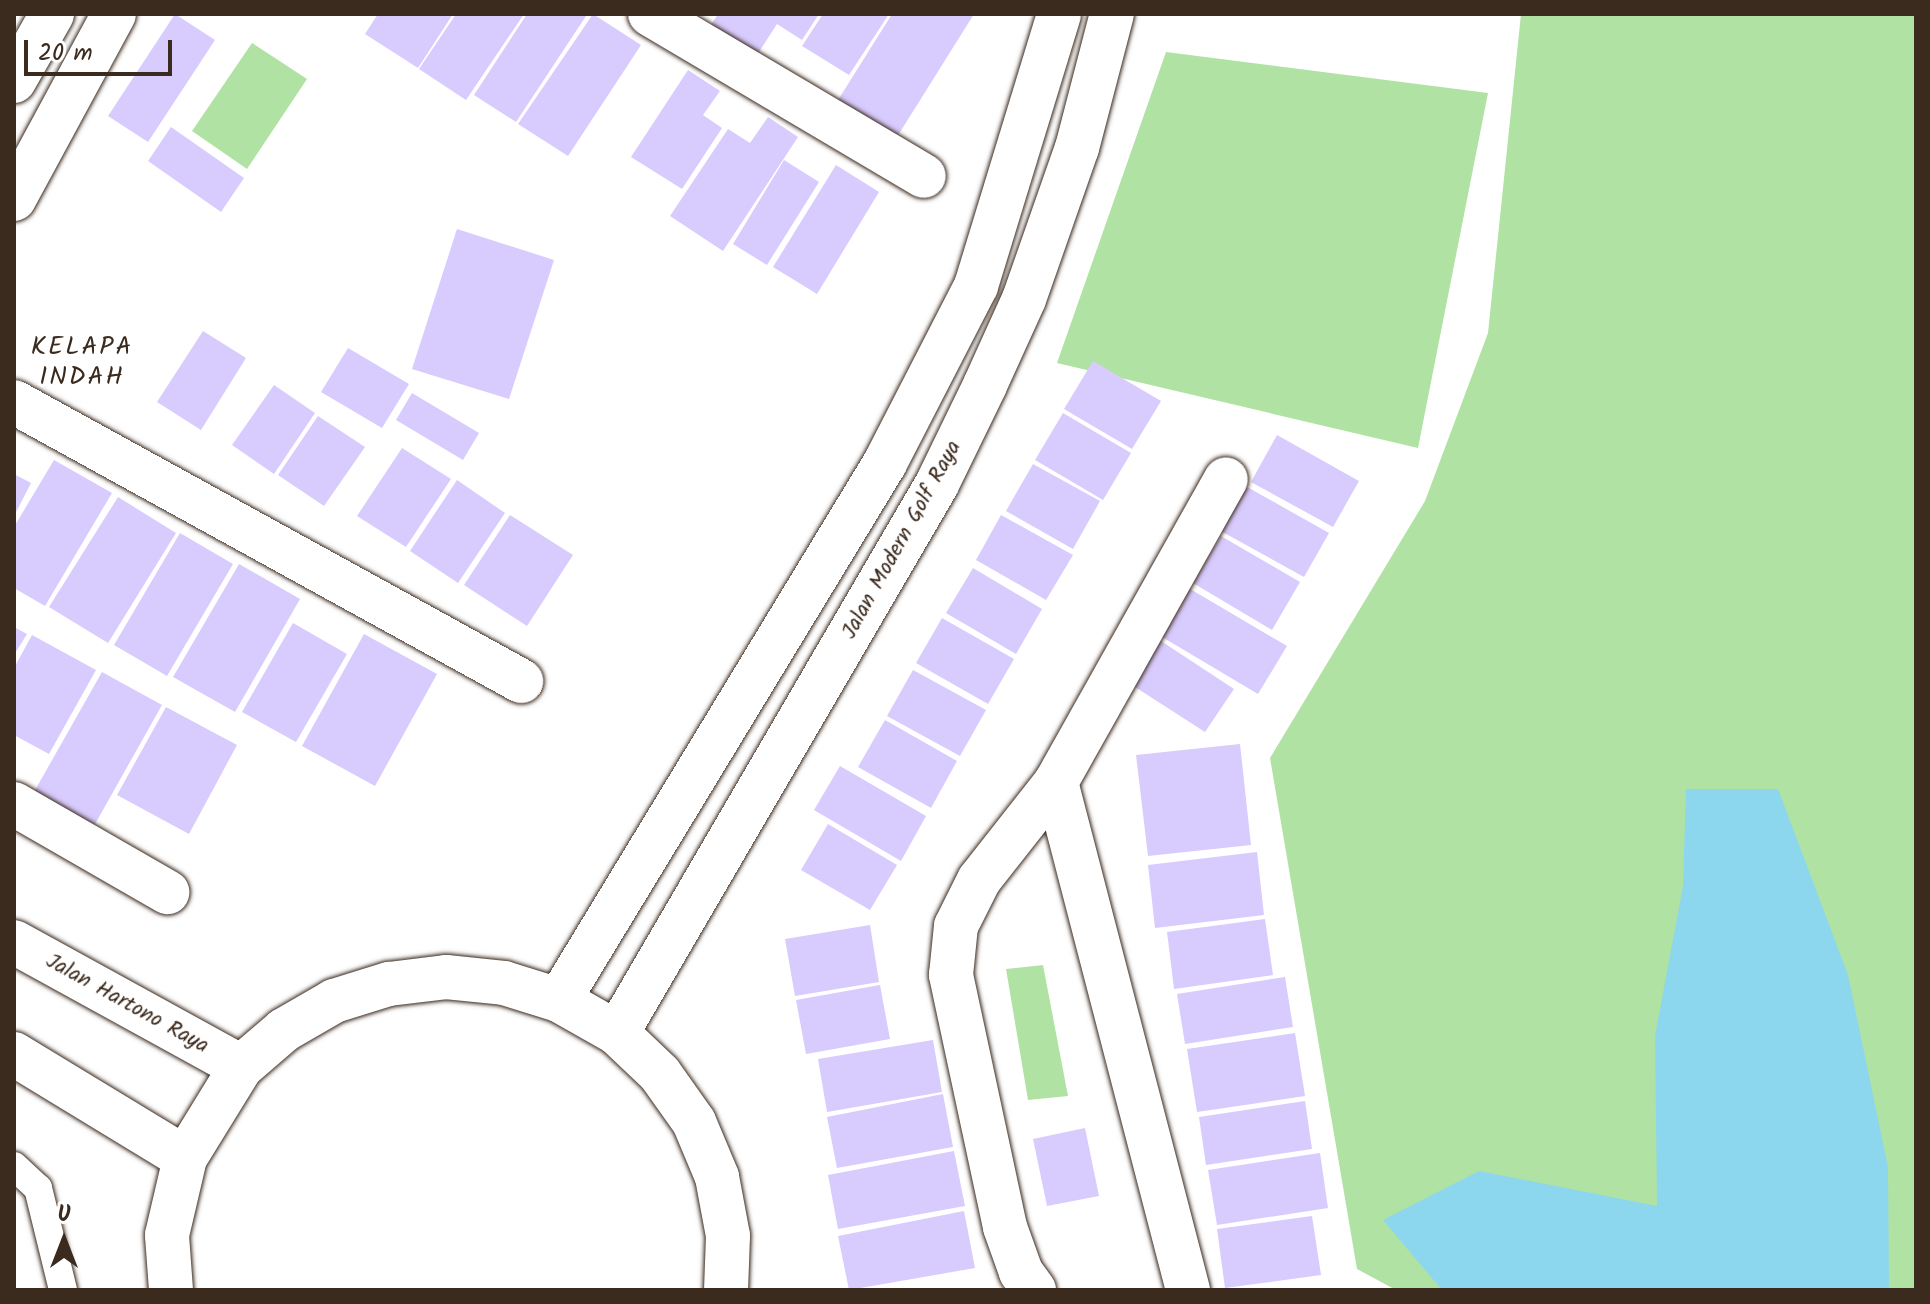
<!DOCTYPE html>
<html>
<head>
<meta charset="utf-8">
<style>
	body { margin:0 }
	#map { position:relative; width:1930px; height:1304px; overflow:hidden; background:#fff; font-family:Kalam,sans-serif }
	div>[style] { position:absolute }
	.green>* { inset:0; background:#b0e2a3 }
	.water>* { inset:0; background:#8cd7ed }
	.building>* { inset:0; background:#d8cbfd }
	.roads { filter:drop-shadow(0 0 2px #3b2a1e) drop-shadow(0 0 2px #3b2a1e) }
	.lane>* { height:28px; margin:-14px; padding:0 14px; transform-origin:14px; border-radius:14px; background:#fff }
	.street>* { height:44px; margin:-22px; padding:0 22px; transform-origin:22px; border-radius:22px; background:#fff }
	.secondary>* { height:44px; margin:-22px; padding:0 22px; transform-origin:22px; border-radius:22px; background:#fff }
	span { translate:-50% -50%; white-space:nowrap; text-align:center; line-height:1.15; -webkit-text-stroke:6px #fff; paint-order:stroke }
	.street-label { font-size:22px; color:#3b2a1e }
	.quarter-label { font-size:26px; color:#3b2a1e; letter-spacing:2px }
	.frame { position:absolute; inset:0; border:16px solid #3b2a1e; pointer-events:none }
	.north { position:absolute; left:24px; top:1200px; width:80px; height:80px; -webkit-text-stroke:6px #fff; paint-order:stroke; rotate:0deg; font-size:22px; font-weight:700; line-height:32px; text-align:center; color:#3b2a1e }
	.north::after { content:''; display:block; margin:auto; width:28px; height:36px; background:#3b2a1e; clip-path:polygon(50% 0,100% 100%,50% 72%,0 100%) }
	.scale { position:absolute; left:24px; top:40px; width:148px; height:36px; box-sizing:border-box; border:4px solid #3b2a1e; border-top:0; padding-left:10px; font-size:24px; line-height:28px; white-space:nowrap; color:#3b2a1e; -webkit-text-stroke:6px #fff; paint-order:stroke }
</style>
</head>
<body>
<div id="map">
	<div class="green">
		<div style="clip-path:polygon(1521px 14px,1916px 14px,1916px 1290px,1396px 1290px,1357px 1269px,1270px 758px,1425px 501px,1488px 333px)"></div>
		<div style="clip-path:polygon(252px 43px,307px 79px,247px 169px,192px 131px)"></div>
		<div style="clip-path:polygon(1166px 52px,1488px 93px,1418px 448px,1057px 363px)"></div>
		<div style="clip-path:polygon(1043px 965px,1068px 1096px,1028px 1100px,1006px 969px)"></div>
	</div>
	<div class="water">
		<div style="clip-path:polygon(1686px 789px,1778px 789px,1848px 975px,1888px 1167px,1889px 1290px,1442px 1290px,1383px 1220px,1479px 1171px,1657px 1206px,1655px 1036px,1683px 886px)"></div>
	</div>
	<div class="building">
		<div style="clip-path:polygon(175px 14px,215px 40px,148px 142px,108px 116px)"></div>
		<div style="clip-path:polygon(378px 14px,453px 14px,418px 68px,365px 34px)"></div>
		<div style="clip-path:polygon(456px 14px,524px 14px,466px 100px,419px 69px)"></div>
		<div style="clip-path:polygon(527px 14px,586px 16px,516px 122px,474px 95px)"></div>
		<div style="clip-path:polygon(593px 14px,641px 45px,568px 156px,518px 124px)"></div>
		<div style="clip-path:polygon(718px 14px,819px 14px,802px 40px,777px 24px,755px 58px,708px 30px)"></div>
		<div style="clip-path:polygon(823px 14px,889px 14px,849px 75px,802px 46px)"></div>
		<div style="clip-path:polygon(892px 14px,974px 14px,897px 137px,838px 100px)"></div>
		<div style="clip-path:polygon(688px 70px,720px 91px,703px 115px,722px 128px,682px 189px,631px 157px)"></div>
		<div style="clip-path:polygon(768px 117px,798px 137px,723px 251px,670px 216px,728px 129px,750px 143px)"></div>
		<div style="clip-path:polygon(171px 127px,244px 178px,221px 212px,148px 161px)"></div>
		<div style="clip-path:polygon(784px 160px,819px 182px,767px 265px,733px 244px)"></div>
		<div style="clip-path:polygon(836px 165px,879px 192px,817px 294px,773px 267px)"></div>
		<div style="clip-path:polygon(457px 229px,554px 260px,509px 399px,412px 369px)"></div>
		<div style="clip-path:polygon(203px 331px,246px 358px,201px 430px,157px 402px)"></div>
		<div style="clip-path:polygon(348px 348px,409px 384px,382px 428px,321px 392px)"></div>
		<div style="clip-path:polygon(1093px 361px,1161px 401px,1132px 449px,1064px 409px)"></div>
		<div style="clip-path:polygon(274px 385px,315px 413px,274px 474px,232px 445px)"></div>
		<div style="clip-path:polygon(412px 393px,479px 433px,463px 460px,396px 420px)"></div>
		<div style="clip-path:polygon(1063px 413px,1131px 453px,1103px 500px,1035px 460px)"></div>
		<div style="clip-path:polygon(318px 416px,365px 447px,324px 506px,278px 475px)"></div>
		<div style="clip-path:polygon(1277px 435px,1359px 481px,1333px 527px,1251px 482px)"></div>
		<div style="clip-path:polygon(402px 448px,451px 479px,406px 547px,357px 516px)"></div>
		<div style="clip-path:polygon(54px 460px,112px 493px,45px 606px,14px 588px,14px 527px)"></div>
		<div style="clip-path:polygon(1033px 464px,1100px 501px,1073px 549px,1006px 511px)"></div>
		<div style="clip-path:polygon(14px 474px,31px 483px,14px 516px)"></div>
		<div style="clip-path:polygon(1233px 479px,1329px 533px,1304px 577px,1208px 524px)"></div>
		<div style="clip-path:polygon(457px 480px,505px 513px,458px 583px,410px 551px)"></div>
		<div style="clip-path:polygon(118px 497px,176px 533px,108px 643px,49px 607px)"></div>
		<div style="clip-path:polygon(510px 515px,573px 555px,527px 626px,464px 585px)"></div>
		<div style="clip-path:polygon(1001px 515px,1073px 555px,1046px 600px,976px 560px)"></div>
		<div style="clip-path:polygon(180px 533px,233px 564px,167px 676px,114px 645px)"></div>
		<div style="clip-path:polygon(1221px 536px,1300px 582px,1272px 630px,1193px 583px)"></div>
		<div style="clip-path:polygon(239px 564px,300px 599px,235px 712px,173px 677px)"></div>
		<div style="clip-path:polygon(973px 568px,1042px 609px,1016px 654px,946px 613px)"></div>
		<div style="clip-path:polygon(1180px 583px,1287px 646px,1258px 694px,1152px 631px)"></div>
		<div style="clip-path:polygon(942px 618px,1014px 659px,988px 704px,916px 663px)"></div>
		<div style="clip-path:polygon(293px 623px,347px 654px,296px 742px,242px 712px)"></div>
		<div style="clip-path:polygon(14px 627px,27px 634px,14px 655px)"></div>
		<div style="clip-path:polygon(364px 634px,437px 674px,375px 786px,302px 746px)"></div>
		<div style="clip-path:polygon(32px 635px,96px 670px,49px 754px,14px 735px,14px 668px)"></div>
		<div style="clip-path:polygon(1161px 641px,1234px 689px,1205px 732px,1132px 685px)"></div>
		<div style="clip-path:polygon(913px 670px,986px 710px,960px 756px,887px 716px)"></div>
		<div style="clip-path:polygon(102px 672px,162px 705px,90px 833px,30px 799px)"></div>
		<div style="clip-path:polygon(166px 707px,237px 745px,189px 834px,117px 795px)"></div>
		<div style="clip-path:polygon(885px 720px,957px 761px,931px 808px,858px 767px)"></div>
		<div style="clip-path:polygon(1240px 744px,1251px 845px,1148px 856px,1136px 755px)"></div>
		<div style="clip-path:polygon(840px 766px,926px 816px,901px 861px,814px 810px)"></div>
		<div style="clip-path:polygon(828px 824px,897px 865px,870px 910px,801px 870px)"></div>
		<div style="clip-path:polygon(1257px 852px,1264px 915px,1155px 928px,1148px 865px)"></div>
		<div style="clip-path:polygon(1265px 919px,1273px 975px,1174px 989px,1167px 932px)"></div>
		<div style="clip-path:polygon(870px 925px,879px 982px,795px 996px,785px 939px)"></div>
		<div style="clip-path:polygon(1285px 977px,1293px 1027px,1185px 1044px,1177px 994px)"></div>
		<div style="clip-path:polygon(880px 985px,890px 1039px,806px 1054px,796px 1000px)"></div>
		<div style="clip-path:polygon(1295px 1033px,1305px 1096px,1197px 1112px,1187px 1049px)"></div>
		<div style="clip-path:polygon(933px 1040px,942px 1092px,827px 1112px,818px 1059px)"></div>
		<div style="clip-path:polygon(943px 1094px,953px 1147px,837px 1168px,827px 1117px)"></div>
		<div style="clip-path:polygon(1305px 1101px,1312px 1149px,1206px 1165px,1199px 1117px)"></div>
		<div style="clip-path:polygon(1085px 1128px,1099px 1196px,1047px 1206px,1033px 1139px)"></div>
		<div style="clip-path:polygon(954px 1151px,965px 1206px,838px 1229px,828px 1175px)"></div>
		<div style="clip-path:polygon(1320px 1153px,1328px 1208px,1217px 1225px,1208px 1170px)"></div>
		<div style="clip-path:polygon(964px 1211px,975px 1268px,849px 1290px,838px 1236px)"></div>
		<div style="clip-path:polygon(1312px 1216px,1321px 1275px,1225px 1288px,1217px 1229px)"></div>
	</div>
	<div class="roads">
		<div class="lane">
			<div style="left:14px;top:1166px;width:33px;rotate:43deg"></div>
			<div style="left:38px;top:1188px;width:105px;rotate:76.2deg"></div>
		</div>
		<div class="street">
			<div style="left:650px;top:14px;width:318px;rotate:30.6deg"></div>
			<div style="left:14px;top:81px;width:77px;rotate:-60.4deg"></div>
			<div style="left:14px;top:199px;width:210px;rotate:-61.6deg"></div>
			<div style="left:14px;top:402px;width:579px;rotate:28.82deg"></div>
			<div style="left:14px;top:804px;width:177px;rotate:29.9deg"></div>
			<div style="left:1034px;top:1290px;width:22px;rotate:-126deg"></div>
			<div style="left:1021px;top:1272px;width:48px;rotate:-109.6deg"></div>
			<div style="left:1005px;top:1227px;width:258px;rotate:-102.1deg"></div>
			<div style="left:951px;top:975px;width:49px;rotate:-84.2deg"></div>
			<div style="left:956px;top:926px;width:51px;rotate:-63.4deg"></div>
			<div style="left:979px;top:880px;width:125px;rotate:-51.8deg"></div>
			<div style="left:1188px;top:1290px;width:525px;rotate:-104.57deg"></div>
			<div style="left:1056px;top:782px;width:347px;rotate:-60.7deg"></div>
		</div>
		<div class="secondary">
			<div style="left:14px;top:942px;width:259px;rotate:28.8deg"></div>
			<div style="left:559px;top:1000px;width:628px;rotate:-58.74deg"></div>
			<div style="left:885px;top:463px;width:199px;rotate:-62.8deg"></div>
			<div style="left:976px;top:286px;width:284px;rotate:-73deg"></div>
			<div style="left:617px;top:1033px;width:635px;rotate:-59.76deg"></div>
			<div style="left:937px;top:484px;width:110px;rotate:-64.1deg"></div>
			<div style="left:985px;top:385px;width:94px;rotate:-65.6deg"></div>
			<div style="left:1024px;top:299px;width:160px;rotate:-70.7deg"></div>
			<div style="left:1077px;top:148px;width:138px;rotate:-75.4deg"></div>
			<div style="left:14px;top:1054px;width:200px;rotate:31.3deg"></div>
			<div style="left:171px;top:1290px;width:55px;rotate:-94.2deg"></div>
			<div style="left:167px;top:1235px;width:79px;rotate:-76.8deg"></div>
			<div style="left:185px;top:1158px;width:107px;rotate:-58.4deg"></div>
			<div style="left:241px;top:1067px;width:57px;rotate:-40.7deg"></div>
			<div style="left:284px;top:1030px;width:58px;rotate:-30.1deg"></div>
			<div style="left:334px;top:1001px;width:58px;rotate:-17.2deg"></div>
			<div style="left:389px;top:984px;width:57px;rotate:-7deg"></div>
			<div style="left:446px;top:977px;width:58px;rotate:5.9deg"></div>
			<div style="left:504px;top:983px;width:58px;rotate:17.2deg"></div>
			<div style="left:559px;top:1000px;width:67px;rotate:29.6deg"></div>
			<div style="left:617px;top:1033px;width:59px;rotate:43.6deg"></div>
			<div style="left:660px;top:1074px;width:59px;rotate:54.7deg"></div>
			<div style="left:694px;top:1122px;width:60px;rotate:67.3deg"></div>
			<div style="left:717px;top:1177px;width:60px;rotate:79.4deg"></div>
			<div style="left:728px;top:1236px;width:54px;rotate:92.1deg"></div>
		</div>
	</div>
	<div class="street-label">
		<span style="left:902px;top:540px;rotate:-61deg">Jalan Modern Golf Raya</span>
		<span style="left:127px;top:1004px;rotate:29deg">Jalan Hartono Raya</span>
	</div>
	<div class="quarter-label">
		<span style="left:82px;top:363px">KELAPA<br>INDAH</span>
	</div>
	<div class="frame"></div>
	<div class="north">U</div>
	<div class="scale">20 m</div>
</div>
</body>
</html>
